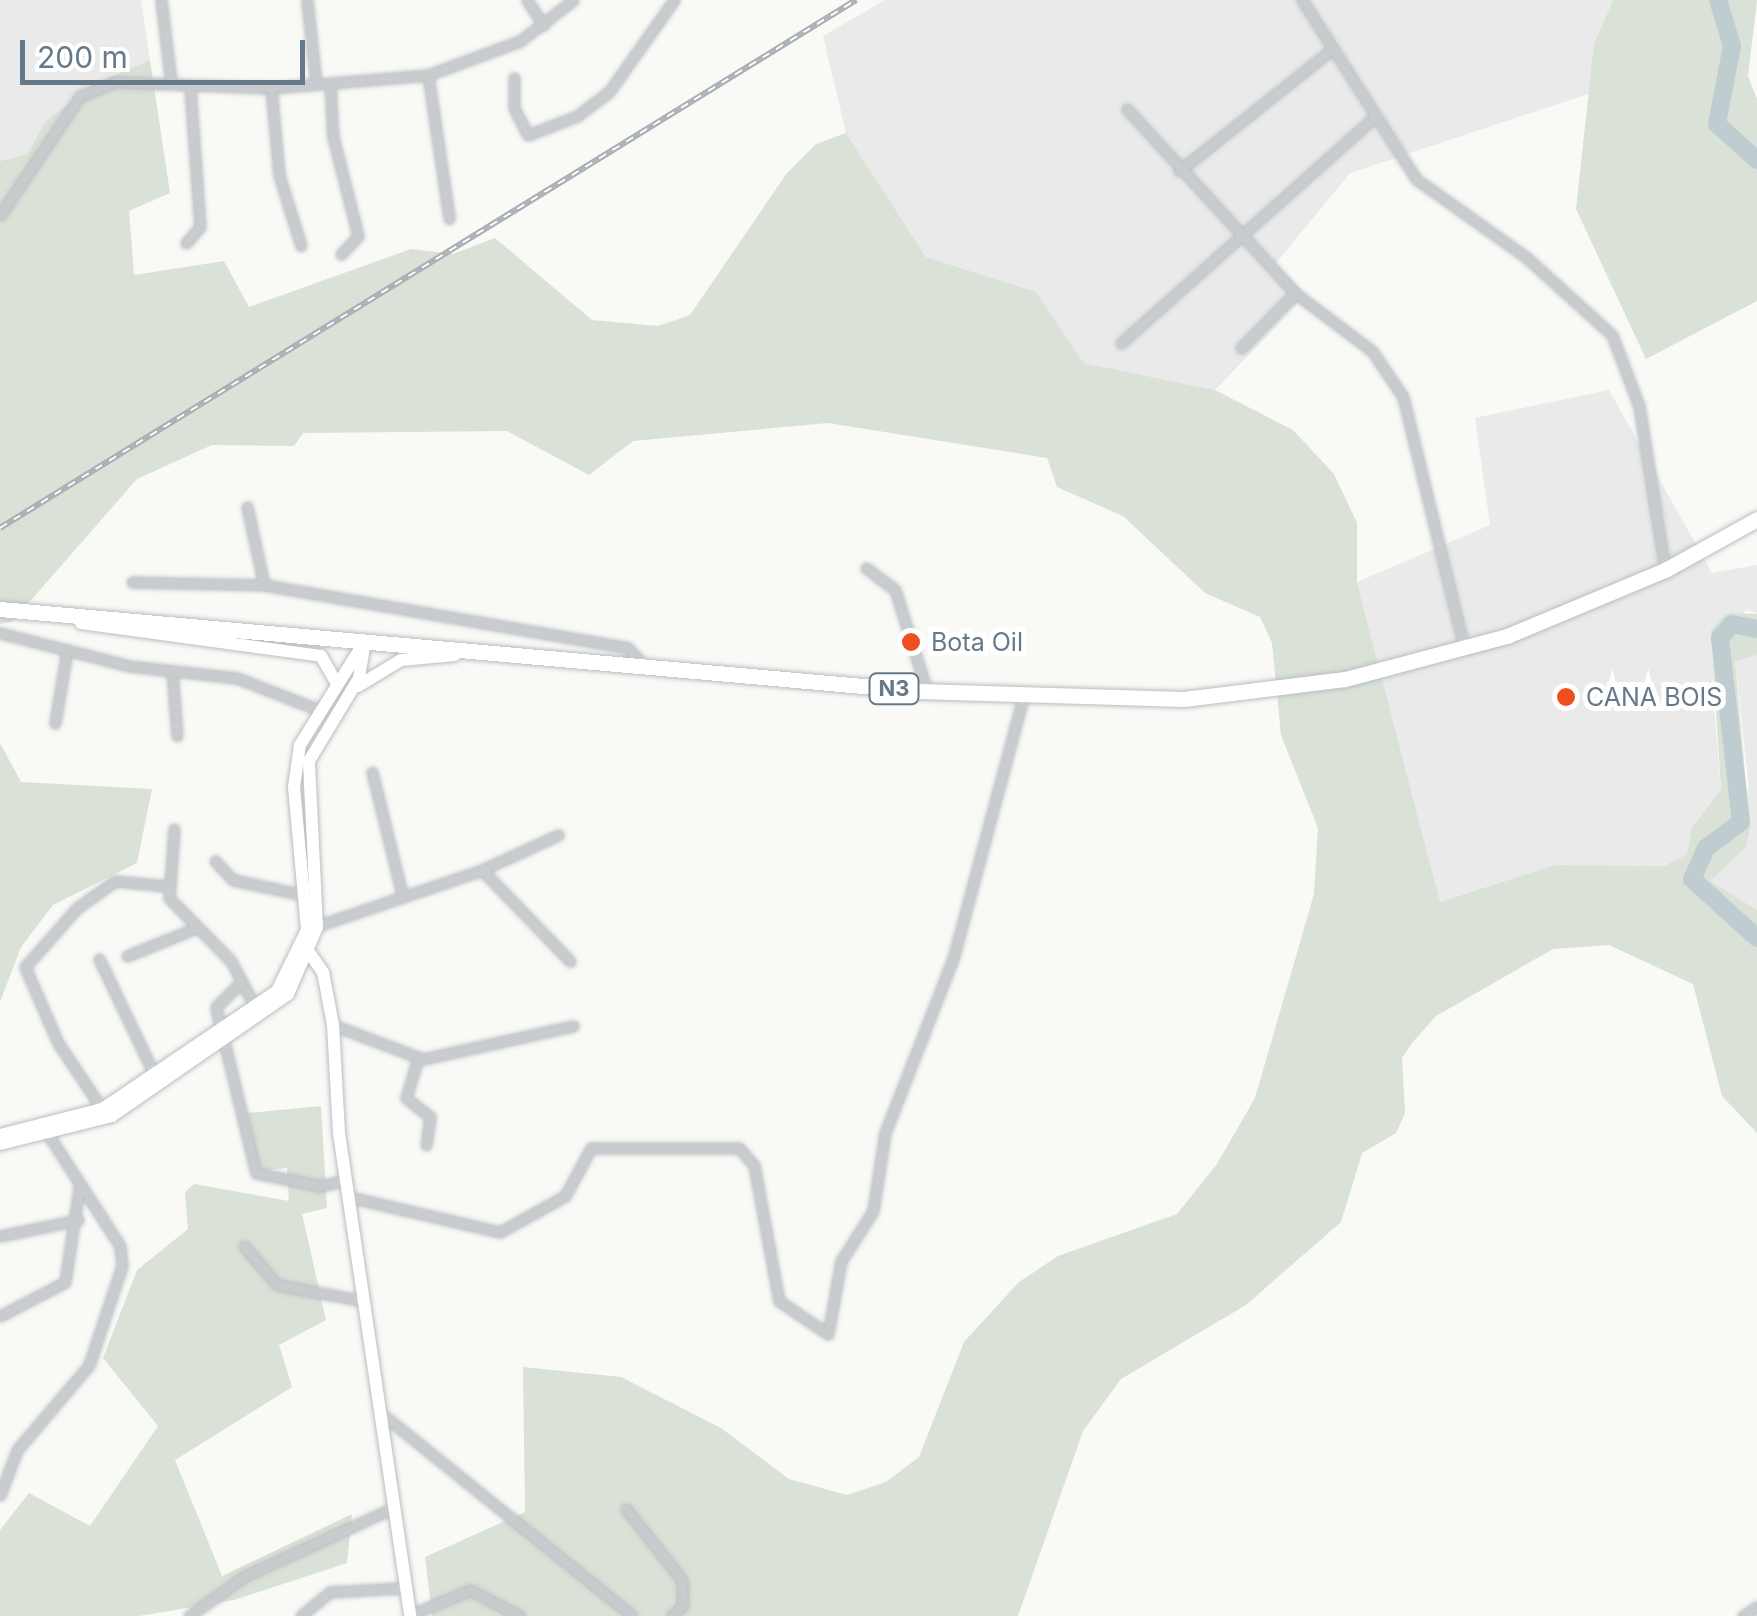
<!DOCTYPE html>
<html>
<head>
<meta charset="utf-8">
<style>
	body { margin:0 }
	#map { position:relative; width:1757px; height:1616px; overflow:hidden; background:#f9f9f6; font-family:Inter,sans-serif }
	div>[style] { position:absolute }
	.built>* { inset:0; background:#e9eae9 }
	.green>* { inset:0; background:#dae1d6 }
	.river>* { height:18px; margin:-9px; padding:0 9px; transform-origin:9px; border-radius:9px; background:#bfccd0 }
	.roads { filter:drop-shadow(0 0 2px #b8bec2) drop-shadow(0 0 2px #b8bec2) }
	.street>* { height:9px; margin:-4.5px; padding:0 4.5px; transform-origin:4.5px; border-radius:4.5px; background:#c8cccf }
	.secondary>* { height:12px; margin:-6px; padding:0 6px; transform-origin:6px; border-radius:6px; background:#fff }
	.highway>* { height:15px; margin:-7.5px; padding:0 7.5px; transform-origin:7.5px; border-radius:7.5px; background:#fff }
	.rail>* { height:6px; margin-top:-3px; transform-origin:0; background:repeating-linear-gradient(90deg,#fff 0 8px,#a8aeb4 0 16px); box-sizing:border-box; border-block:2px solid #a8aeb4 }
	.dots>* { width:28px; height:28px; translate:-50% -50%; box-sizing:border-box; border:5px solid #fff; border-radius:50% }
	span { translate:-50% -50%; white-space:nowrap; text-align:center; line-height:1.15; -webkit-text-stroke:10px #fff; paint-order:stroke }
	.shield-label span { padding:2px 8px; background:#fff; border:2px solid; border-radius:8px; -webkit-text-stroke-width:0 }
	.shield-label { font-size:22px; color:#657989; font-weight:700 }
	.poi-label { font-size:25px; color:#657989 }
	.left { translate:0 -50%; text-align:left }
	.scale { position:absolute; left:20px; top:40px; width:285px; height:45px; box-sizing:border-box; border:5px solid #657989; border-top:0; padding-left:12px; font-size:30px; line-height:35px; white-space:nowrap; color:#657989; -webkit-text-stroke:8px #fff; paint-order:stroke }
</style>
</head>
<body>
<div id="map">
	<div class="built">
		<div style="clip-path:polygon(0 0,141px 0,150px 60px,92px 84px,45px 122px,27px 154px,0 161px)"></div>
		<div style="clip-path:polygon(885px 0,1613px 0,1594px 44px,1591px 93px,1350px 173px,1276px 263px,1306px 295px,1215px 390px,1084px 363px,1036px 292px,926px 257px,846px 133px,823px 36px)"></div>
		<div style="clip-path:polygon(1609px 390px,1712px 573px,1757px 565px,1757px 614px,1746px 609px,1712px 683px,1721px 790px,1692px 827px,1687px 854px,1664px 866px,1555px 865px,1440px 902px,1357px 582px,1490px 525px,1475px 418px)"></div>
		<div style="clip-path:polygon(1746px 651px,1757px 655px,1757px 910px,1709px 881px,1749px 788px,1735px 660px)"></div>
	</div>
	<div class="green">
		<div style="clip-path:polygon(1613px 0,1757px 0,1748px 76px,1757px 99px,1757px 301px,1646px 359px,1576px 209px,1594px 44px)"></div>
		<div style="clip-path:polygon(150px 60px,170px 193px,129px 211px,134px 275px,224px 261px,249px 307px,411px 249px,453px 254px,495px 238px,592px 320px,658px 326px,690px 315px,787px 173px,816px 144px,846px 133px,926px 257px,1036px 292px,1084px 363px,1215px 390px,1293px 430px,1334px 474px,1357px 523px,1357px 582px,1440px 902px,1555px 865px,1664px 866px,1687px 854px,1692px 827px,1721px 790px,1711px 630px,1726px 613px,1757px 614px,1757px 655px,1735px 661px,1750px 829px,1746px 847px,1710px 881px,1757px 910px,1757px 1133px,1722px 1096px,1693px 984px,1609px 945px,1553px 949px,1436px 1016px,1412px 1043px,1402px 1058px,1405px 1113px,1396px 1133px,1362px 1153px,1341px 1222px,1246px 1305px,1121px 1379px,1083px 1431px,1018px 1616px,432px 1616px,425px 1557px,525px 1512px,523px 1367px,621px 1377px,721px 1428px,789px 1479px,847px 1495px,886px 1482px,919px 1457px,964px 1342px,1019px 1282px,1058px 1256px,1177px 1214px,1217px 1164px,1255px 1098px,1314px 894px,1318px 828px,1281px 735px,1272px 643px,1260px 617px,1205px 593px,1123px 516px,1057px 487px,1047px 458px,828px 423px,633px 441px,589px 475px,507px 431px,303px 433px,294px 446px,212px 445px,137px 479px,12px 622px,0 624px,0 161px,27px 154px,45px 122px,93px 84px)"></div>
		<div style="clip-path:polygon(0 743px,21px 782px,152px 789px,137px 863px,53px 905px,21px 947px,0 1002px)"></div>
		<div style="clip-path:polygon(321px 1106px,327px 1208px,302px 1214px,326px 1320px,279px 1345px,292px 1387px,175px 1460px,222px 1576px,352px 1514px,347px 1563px,234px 1600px,139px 1616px,0 1616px,0 1530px,29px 1493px,90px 1526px,158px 1426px,103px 1358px,137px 1270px,188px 1229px,185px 1192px,194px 1184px,289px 1201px,287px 1168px,258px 1171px,248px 1113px)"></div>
	</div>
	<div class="river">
		<div style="left:1718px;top:0;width:48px;rotate:73.1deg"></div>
		<div style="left:1732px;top:46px;width:79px;rotate:100.9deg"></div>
		<div style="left:1717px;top:124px;width:54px;rotate:42deg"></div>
		<div style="left:1757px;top:629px;width:25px;rotate:-169deg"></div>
		<div style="left:1732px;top:624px;width:18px;rotate:131deg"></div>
		<div style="left:1720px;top:638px;width:185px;rotate:83.5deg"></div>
		<div style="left:1741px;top:822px;width:44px;rotate:143.4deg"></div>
		<div style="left:1706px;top:848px;width:34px;rotate:114deg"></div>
		<div style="left:1692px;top:879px;width:88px;rotate:42.2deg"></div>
	</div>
	<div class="roads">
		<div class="street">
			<div style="left:161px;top:0;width:84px;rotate:83.1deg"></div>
			<div style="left:307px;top:0;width:84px;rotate:83.9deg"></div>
			<div style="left:527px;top:0;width:30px;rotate:57deg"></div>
			<div style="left:1302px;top:0;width:212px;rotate:57.5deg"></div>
			<div style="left:1416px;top:179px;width:136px;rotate:35.4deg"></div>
			<div style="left:1527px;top:258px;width:115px;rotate:42.2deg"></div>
			<div style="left:1612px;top:335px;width:76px;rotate:69.2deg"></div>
			<div style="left:1639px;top:406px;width:166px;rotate:81deg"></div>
			<div style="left:428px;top:75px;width:145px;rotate:81.6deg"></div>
			<div style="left:514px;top:78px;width:30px;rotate:90deg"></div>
			<div style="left:514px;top:108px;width:30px;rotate:63deg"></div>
			<div style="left:528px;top:135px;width:53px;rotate:-21.2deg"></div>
			<div style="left:577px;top:116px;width:40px;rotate:-37deg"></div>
			<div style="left:609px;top:92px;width:113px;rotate:-54.8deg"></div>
			<div style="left:330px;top:84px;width:53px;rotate:86.8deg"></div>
			<div style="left:333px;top:137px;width:102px;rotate:75.8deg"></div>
			<div style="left:358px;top:236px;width:25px;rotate:133deg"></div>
			<div style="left:271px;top:88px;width:87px;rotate:84.7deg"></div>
			<div style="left:279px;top:175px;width:74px;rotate:72.8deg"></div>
			<div style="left:1127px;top:109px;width:249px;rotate:47.6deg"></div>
			<div style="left:1295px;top:293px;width:96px;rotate:37deg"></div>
			<div style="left:1372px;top:351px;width:55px;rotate:56deg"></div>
			<div style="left:1403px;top:397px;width:258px;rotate:76.3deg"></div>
			<div style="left:1179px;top:171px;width:194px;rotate:-38.5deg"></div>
			<div style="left:0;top:215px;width:143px;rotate:-56.1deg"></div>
			<div style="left:80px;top:96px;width:38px;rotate:-22deg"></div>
			<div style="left:115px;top:82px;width:156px;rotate:2.2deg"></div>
			<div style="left:271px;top:88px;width:158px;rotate:-4.7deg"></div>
			<div style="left:428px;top:75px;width:98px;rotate:-20.3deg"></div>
			<div style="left:520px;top:41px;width:67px;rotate:-37.7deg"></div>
			<div style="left:186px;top:243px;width:21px;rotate:-49deg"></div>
			<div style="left:200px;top:227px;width:140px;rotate:-94.1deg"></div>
			<div style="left:1121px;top:343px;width:341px;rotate:-41.7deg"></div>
			<div style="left:1241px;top:348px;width:77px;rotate:-45.5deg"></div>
			<div style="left:247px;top:507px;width:80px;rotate:77.7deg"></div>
			<div style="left:264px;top:585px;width:369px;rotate:9.8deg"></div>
			<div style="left:628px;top:648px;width:23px;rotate:47deg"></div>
			<div style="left:866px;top:568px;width:36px;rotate:37deg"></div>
			<div style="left:895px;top:590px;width:106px;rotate:72.4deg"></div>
			<div style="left:132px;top:582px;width:132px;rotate:1.3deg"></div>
			<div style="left:0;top:633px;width:133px;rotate:14.3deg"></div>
			<div style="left:129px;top:666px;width:109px;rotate:6.3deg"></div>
			<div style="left:237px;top:678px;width:88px;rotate:21.3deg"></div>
			<div style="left:172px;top:671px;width:65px;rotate:85.6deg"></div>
			<div style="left:55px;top:723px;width:74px;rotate:-80.7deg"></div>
			<div style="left:372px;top:772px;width:126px;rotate:76.2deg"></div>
			<div style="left:174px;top:829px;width:69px;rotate:94.1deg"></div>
			<div style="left:169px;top:898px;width:88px;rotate:45.5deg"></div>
			<div style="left:231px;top:961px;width:54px;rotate:62.5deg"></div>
			<div style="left:215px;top:861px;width:26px;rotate:47deg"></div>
			<div style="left:233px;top:880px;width:73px;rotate:11.9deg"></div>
			<div style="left:482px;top:870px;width:84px;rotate:-24.7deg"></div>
			<div style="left:314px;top:927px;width:177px;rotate:-18.7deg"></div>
			<div style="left:482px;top:870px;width:127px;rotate:46deg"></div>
			<div style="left:127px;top:956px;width:74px;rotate:-22.1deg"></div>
			<div style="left:99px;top:959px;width:130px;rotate:64.4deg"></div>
			<div style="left:333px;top:1025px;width:96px;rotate:20.7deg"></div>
			<div style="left:423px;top:1059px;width:154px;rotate:-12.4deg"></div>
			<div style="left:221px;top:1033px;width:26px;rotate:-101deg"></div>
			<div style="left:216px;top:1007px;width:35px;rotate:-45deg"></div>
			<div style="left:225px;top:1045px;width:132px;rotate:76.4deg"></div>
			<div style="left:256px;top:1173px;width:65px;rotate:11.5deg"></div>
			<div style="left:320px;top:1186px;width:27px;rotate:-13deg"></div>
			<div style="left:418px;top:1058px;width:42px;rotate:106.7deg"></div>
			<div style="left:406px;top:1098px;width:31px;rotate:38deg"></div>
			<div style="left:430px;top:1117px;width:28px;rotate:98deg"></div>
			<div style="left:102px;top:1109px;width:79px;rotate:-123.7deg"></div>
			<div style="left:58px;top:1043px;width:83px;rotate:-113.5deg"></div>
			<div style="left:25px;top:967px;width:79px;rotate:-48.6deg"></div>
			<div style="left:77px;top:908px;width:47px;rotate:-35.4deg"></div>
			<div style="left:115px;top:881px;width:52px;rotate:5.5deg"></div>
			<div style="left:349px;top:1197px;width:155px;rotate:13.1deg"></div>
			<div style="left:500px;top:1232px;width:74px;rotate:-29deg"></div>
			<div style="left:565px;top:1196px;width:55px;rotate:-61.6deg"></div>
			<div style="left:591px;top:1148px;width:148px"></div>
			<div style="left:739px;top:1148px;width:23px;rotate:49deg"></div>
			<div style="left:754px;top:1165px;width:138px;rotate:79.6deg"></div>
			<div style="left:779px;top:1301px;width:59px;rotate:34deg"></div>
			<div style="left:828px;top:1334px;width:74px;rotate:-79.9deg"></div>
			<div style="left:841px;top:1261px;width:59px;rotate:-57.4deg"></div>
			<div style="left:873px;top:1211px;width:79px;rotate:-81.3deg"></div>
			<div style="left:885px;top:1133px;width:187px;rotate:-68.7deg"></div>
			<div style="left:953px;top:959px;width:270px;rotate:-75deg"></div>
			<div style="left:0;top:1236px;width:80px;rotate:-11.6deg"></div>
			<div style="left:244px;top:1246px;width:51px;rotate:49.8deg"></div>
			<div style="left:277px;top:1285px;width:88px;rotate:10.4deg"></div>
			<div style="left:0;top:1316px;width:73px;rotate:-27.6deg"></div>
			<div style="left:65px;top:1282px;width:95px;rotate:-81.5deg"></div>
			<div style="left:382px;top:1414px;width:321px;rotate:38.9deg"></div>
			<div style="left:0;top:1495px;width:48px;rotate:-69.3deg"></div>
			<div style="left:17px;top:1450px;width:111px;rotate:-49.7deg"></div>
			<div style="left:89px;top:1365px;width:104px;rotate:-71.6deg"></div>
			<div style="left:122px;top:1266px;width:20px;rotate:-96deg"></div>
			<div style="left:120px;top:1246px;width:137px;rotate:-122.8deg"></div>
			<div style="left:626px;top:1509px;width:90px;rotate:51.7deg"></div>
			<div style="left:682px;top:1580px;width:25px;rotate:88deg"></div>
			<div style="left:683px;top:1605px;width:16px;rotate:135deg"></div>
			<div style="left:189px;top:1616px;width:69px;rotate:-35.5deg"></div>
			<div style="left:245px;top:1576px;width:165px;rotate:-24.7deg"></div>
			<div style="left:301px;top:1616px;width:38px;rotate:-40deg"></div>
			<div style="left:330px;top:1592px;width:70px;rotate:-3.3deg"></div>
			<div style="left:408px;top:1616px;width:67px;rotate:-22.8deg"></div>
			<div style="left:470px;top:1590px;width:56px;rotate:27.5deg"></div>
			<div style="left:1743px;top:1616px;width:17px;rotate:-33deg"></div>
		</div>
		<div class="secondary">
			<div style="left:81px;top:623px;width:242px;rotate:7.8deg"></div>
			<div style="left:321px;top:656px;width:30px;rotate:60deg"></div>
			<div style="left:358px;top:686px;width:50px;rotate:-31.2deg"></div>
			<div style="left:401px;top:660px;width:54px;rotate:-5.3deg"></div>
			<div style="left:306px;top:948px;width:29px;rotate:55deg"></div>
			<div style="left:323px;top:972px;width:54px;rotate:79.3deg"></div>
			<div style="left:333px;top:1025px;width:108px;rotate:86.8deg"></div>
			<div style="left:339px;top:1133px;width:488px;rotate:81.6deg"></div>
			<div style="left:0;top:1135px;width:105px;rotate:-14.3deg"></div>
			<div style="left:102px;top:1109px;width:211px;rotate:-34deg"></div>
			<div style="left:277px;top:991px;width:68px;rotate:-63.8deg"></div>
			<div style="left:307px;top:930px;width:144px;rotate:-95.2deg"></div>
			<div style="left:294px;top:787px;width:42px;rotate:-81.9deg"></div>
			<div style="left:300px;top:745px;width:123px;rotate:-58deg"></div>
			<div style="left:0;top:1144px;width:115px;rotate:-14deg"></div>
			<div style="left:112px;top:1116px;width:214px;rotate:-34.7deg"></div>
			<div style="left:288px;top:994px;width:73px;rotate:-66.6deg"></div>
			<div style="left:317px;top:927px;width:166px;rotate:-92.8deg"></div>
			<div style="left:309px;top:761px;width:97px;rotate:-58.9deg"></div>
			<div style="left:359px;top:678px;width:37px;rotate:-81deg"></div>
		</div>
		<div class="highway">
			<div style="left:0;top:609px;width:922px;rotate:5.1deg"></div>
			<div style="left:918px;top:691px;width:266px;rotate:1.7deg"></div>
			<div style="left:1184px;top:699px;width:162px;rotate:-7.1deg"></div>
			<div style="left:1345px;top:679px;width:168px;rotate:-14.9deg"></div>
			<div style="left:1507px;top:636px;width:171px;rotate:-22.7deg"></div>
			<div style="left:1665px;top:570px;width:105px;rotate:-29deg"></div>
		</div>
	</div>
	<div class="rail">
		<div style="left:0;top:528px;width:1006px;rotate:-31.67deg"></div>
	</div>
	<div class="dots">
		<div style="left:911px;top:642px;background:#ef4e1f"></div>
		<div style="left:1566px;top:697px;background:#ef4e1f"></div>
	</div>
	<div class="shield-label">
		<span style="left:894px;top:689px">N3</span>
	</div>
	<div class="poi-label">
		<span class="left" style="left:931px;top:642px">Bota Oil</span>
		<span class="left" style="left:1586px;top:697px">CANA BOIS</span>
	</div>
	<div class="scale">200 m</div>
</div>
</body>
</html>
